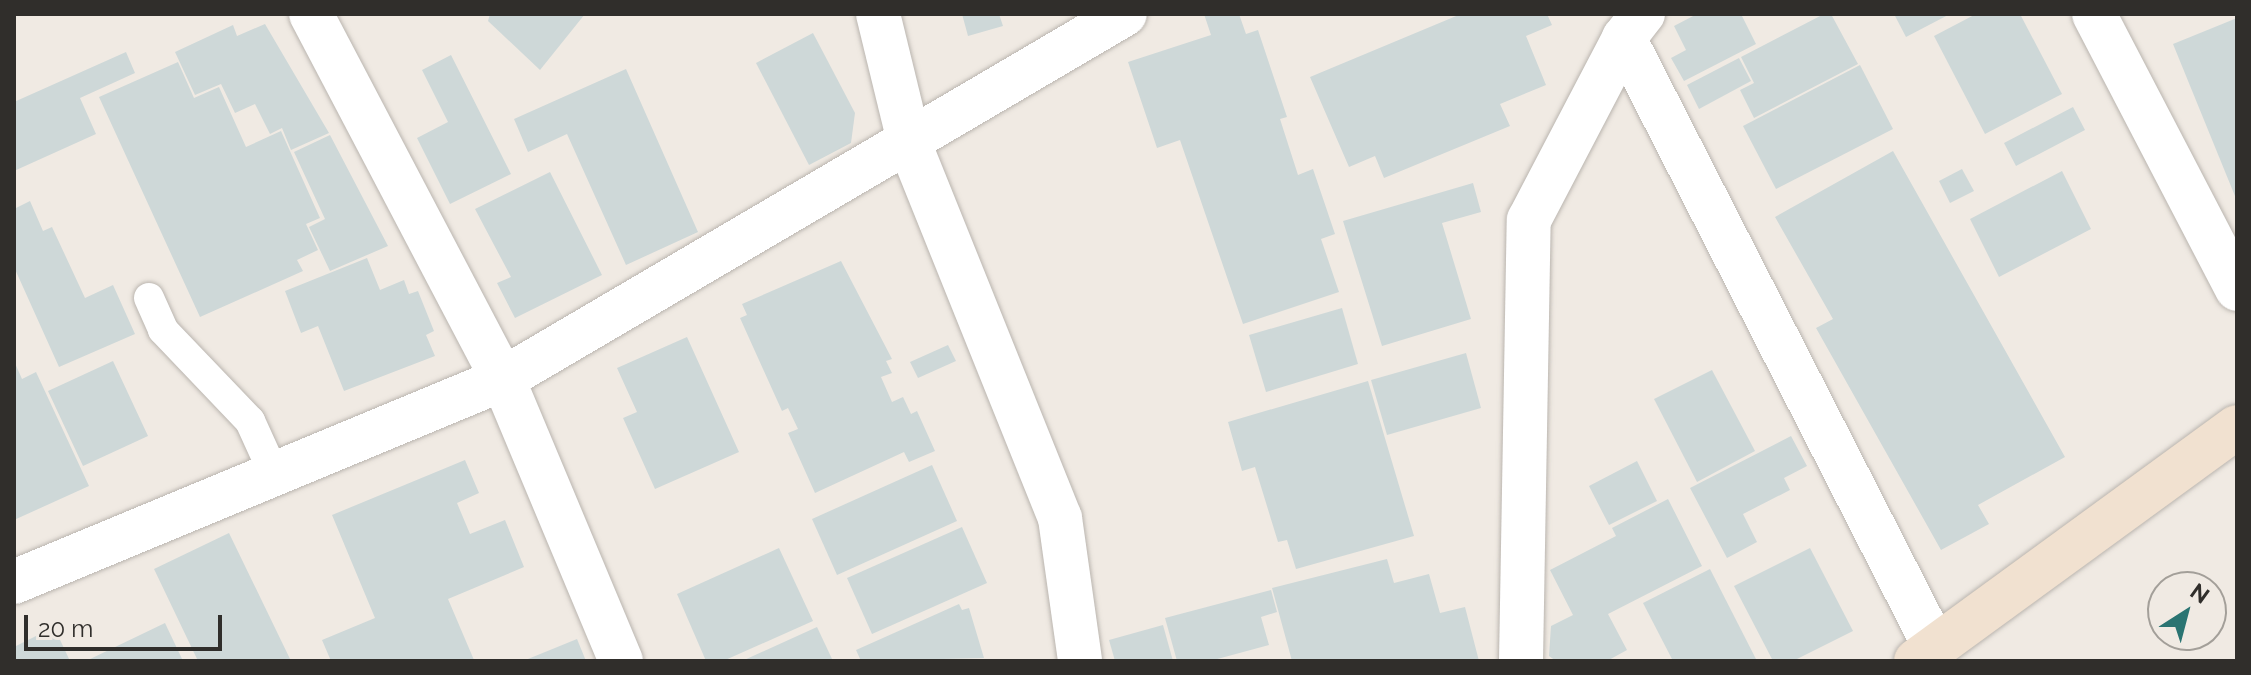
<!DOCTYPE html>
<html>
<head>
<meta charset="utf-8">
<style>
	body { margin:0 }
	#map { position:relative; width:2251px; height:675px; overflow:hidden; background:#f0eae3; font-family:Raleway,sans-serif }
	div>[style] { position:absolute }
	.building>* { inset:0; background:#ced8d8 }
	.roads { filter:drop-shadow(0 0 2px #bab5af) drop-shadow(0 0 2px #bab5af) }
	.lane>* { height:30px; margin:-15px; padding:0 15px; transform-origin:15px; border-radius:15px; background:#fff }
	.street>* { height:44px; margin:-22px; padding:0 22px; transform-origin:22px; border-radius:22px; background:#fff }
	.secondary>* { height:44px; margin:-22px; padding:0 22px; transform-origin:22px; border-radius:22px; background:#f1e1d0 }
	span { translate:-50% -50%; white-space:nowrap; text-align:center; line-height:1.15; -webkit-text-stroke:7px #f0eae3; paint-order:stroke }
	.frame { position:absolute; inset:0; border:16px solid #302e2b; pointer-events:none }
	.north { position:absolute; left:2147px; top:571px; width:80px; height:80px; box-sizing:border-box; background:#f0eae3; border:2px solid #a39f99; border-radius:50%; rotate:36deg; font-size:22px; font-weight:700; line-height:32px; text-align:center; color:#302e2b }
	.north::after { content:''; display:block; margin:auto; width:28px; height:36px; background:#2a7472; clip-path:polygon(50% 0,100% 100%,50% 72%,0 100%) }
	.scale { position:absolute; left:24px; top:615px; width:198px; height:36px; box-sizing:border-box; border:4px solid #302e2b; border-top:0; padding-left:10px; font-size:24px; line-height:28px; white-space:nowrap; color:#302e2b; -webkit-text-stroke:6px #f0eae3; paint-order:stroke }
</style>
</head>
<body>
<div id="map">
	<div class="building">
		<div style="clip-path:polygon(490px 14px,585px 14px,540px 70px,488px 21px)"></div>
		<div style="clip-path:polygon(962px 14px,999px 14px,1003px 26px,968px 36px)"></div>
		<div style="clip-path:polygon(1204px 14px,1239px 14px,1246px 34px,1258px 30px,1287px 117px,1280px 119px,1298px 175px,1313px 169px,1335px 234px,1321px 239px,1339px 292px,1243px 324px,1180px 140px,1157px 148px,1128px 62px,1211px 35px)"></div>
		<div style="clip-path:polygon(1461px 14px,1547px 14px,1552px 25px,1526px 36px,1546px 85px,1500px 104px,1510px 126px,1384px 178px,1375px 156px,1349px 167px,1310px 77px)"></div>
		<div style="clip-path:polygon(1697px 14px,1741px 14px,1756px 44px,1684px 81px,1671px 58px,1686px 50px,1674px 26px)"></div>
		<div style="clip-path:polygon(1824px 14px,1831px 14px,1858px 64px,1754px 118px,1740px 90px,1754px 83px,1741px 57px)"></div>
		<div style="clip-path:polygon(1894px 14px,1950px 14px,1906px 37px)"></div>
		<div style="clip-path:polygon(1976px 14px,2020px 14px,2062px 94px,1985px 134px,1934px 36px)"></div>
		<div style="clip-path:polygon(2237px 18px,2237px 201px,2173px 44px)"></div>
		<div style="clip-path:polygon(265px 24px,329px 133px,291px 150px,282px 128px,270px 134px,255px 104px,235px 113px,221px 84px,195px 95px,175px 52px,233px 25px,237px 36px)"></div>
		<div style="clip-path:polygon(813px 33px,855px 113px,851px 143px,809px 165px,756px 63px)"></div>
		<div style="clip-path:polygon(126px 52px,135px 73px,80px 98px,96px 134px,14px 171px,14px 102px)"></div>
		<div style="clip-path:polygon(451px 55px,511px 174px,450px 204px,417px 138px,448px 122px,422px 70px)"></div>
		<div style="clip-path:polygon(1739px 58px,1751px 81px,1699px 109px,1687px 85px)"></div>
		<div style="clip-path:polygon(178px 62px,194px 98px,219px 87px,246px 147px,281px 131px,320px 218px,306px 224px,318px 250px,297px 260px,303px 271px,200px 317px,99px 97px)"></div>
		<div style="clip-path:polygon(1860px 65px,1893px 129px,1776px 189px,1743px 126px)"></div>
		<div style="clip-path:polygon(626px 69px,698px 232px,626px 265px,567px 134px,528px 152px,514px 119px)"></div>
		<div style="clip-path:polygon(2073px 107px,2085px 130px,2016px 166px,2004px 143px)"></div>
		<div style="clip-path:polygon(330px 135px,388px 246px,330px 271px,309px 227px,325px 219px,294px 152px)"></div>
		<div style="clip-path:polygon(1893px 151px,2065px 457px,1978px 505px,1989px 524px,1941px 550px,1816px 328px,1833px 319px,1775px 217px)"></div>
		<div style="clip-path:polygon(1962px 169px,1974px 191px,1950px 203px,1939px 181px)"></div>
		<div style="clip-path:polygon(2062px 171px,2091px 229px,1999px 277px,1970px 219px)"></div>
		<div style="clip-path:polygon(550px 172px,602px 275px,515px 318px,497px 283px,511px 277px,475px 209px)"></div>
		<div style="clip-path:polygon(1473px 183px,1481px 212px,1442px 223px,1471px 319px,1382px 346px,1343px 221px)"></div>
		<div style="clip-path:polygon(30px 201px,43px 231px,52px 227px,85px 298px,113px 285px,135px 334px,59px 367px,14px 267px,14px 209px)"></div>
		<div style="clip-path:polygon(367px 258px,380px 290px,404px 280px,409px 294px,418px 291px,434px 331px,426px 335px,435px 356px,344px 391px,318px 326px,301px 333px,285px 291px)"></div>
		<div style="clip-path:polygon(841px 261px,892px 359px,886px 361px,892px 373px,881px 377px,892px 402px,903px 397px,911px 414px,917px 411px,935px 451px,909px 462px,904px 452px,815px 493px,788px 433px,798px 429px,788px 408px,782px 411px,740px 318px,747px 315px,742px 304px)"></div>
		<div style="clip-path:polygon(1342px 308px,1358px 364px,1266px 392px,1249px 335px)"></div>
		<div style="clip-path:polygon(687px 337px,739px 452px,655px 489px,623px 418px,637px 412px,617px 368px)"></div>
		<div style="clip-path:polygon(948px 345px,956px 361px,918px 378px,910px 362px)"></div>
		<div style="clip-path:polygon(1466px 353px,1481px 408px,1387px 435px,1371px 380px)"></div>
		<div style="clip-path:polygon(14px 361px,22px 379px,36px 372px,89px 486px,14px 520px)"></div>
		<div style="clip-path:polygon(113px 361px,148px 436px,83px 466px,48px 391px)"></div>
		<div style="clip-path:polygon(1712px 370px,1755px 451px,1697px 482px,1654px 399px)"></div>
		<div style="clip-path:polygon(1368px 381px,1414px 536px,1296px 569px,1287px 540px,1278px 542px,1255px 467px,1242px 471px,1228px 422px)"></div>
		<div style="clip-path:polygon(1791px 436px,1807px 466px,1784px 478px,1790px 490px,1743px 514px,1757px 542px,1727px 558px,1690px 488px)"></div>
		<div style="clip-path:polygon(465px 460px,479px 493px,457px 503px,470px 534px,505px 520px,524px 567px,448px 599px,474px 660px,331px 661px,322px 640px,375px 618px,332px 515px)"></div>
		<div style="clip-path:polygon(1637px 461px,1657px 501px,1609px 525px,1589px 486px)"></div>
		<div style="clip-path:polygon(932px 465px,957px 521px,837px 575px,812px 519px)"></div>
		<div style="clip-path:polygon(1668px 499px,1702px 566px,1608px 614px,1627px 650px,1607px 661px,1556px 661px,1549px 656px,1551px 626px,1573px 615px,1550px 570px,1616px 536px,1612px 528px)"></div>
		<div style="clip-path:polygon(962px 527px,987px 583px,872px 634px,847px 578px)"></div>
		<div style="clip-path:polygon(229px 533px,291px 661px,198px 661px,154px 569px)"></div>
		<div style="clip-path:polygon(779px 548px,813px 621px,723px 661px,706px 661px,677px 594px)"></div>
		<div style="clip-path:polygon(1810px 548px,1853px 631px,1793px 661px,1773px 661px,1734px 586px)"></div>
		<div style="clip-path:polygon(1387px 559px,1394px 583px,1429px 574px,1440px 613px,1465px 607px,1479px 661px,1292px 661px,1272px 588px)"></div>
		<div style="clip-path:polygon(1710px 569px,1757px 661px,1673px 661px,1643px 603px)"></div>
		<div style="clip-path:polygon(1271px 590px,1277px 612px,1261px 617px,1269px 645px,1210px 661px,1177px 661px,1165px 618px)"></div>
		<div style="clip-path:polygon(959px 604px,962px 610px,969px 608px,984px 658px,861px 661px,856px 650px)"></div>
		<div style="clip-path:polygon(165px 623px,183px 661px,86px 661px)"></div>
		<div style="clip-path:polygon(1163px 625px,1173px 661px,1115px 661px,1109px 640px)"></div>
		<div style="clip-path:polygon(54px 627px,70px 661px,14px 661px,14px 647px)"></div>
		<div style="clip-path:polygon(817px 627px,833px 661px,742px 661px)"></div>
		<div style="clip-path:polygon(577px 639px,586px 661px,523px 661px)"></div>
	</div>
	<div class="roads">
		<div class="lane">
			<div style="left:149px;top:298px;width:35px;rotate:66deg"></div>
			<div style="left:163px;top:330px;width:126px;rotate:46.3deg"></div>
			<div style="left:250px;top:421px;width:58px;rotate:65.6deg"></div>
		</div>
		<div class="street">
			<div style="left:311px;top:14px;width:412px;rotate:62.3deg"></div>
			<div style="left:503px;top:379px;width:306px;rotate:67.3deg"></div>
			<div style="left:878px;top:14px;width:135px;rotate:76.3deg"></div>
			<div style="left:910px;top:145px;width:402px;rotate:68.1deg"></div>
			<div style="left:1060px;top:518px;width:144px;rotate:82deg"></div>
			<div style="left:2094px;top:14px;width:310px;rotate:62.5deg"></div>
			<div style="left:1624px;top:38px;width:684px;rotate:62.95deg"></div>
			<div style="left:14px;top:582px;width:529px;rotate:-22.54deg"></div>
			<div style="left:503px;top:379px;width:721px;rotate:-30.41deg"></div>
			<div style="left:1521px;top:661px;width:441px;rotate:-89deg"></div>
			<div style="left:1529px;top:220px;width:205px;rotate:-62.4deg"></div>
			<div style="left:1624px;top:38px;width:31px;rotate:-52deg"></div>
		</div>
		<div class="secondary">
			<div style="left:1916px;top:661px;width:397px;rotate:-36.1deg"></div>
		</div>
	</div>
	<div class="frame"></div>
	<div class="north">N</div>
	<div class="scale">20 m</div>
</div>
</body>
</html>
